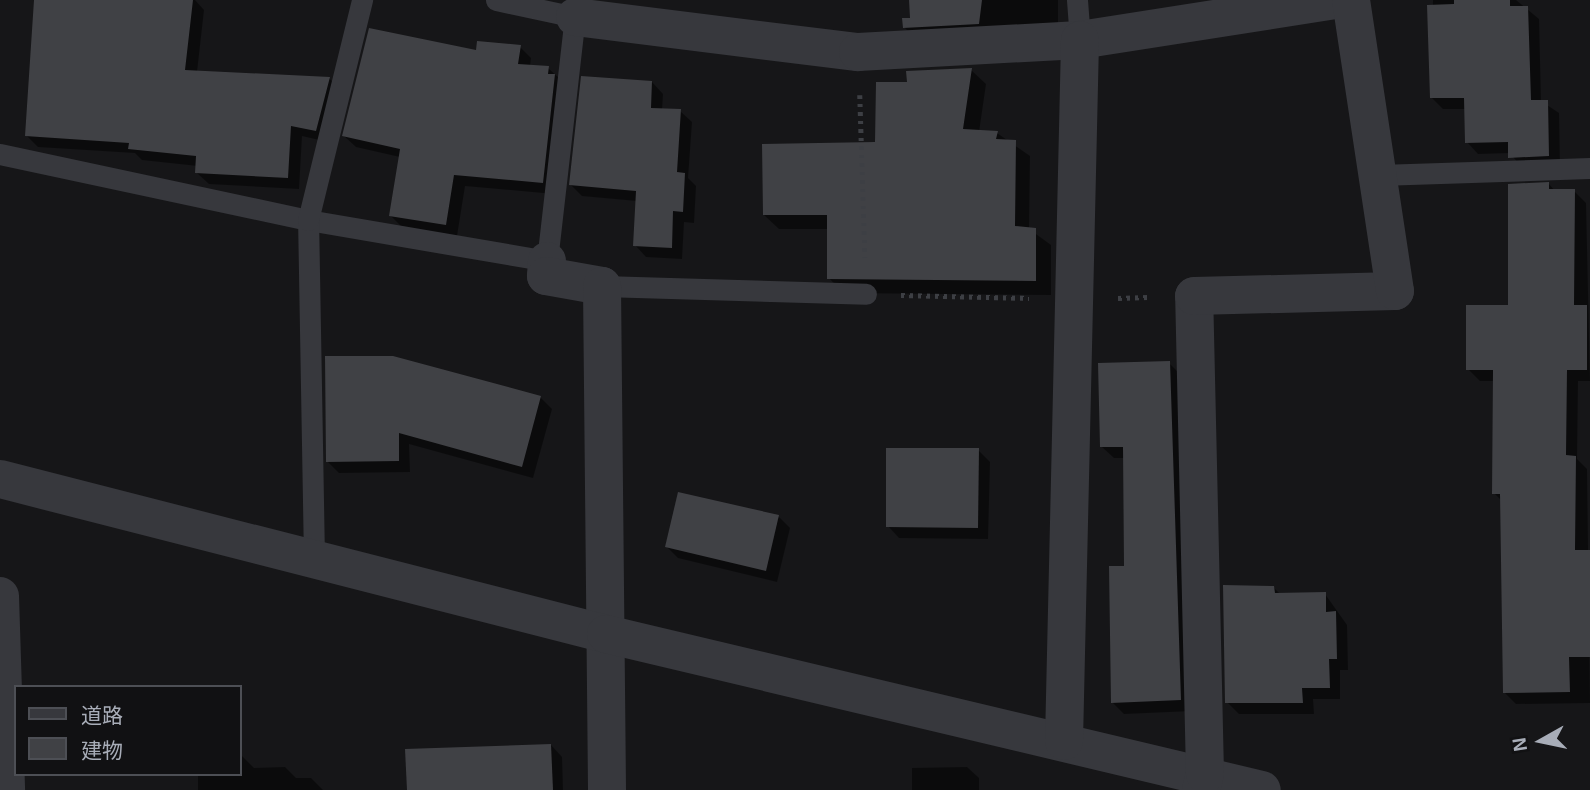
<!DOCTYPE html>
<html>
<head>
<meta charset="utf-8">
<style>
	body { margin:0 }
	#map { position:relative; width:1590px; height:790px; overflow:hidden; background:#161618; font-family:Arial,"Noto Sans JP",sans-serif }
	div>[style] { position:absolute }
	.shadow>* { inset:0; background:#0007 }
	.building>* { inset:0; background:#404145 }
	.path>* { height:4.5px; margin-top:-2.25px; transform-origin:0; background:repeating-linear-gradient(90deg,#3d3f44 0 3.5px,transparent 0 8.5px) }
	.lane>* { height:21px; margin:-10.5px; padding:0 10.5px; transform-origin:10.5px; border-radius:10.5px; background:#37383d }
	.street>* { height:38px; margin:-19px; padding:0 19px; transform-origin:19px; border-radius:19px; background:#37383d }
	span { translate:-50% -50%; white-space:nowrap; text-align:center; line-height:1.15; -webkit-text-stroke:7px #111113; paint-order:stroke }
	.legend { position:absolute; left:14px; top:685px; width:228px; height:91px; box-sizing:border-box; background:#111113; border:2px solid #4d4f55; margin:0; padding:9px 12px; list-style:none; font-size:21px; color:#a8adb8 }
	.legend li { display:flex; align-items:center; gap:14px; height:35px }
	.legend b { width:35px; border:2px solid #4d4f55 }
	.north { position:absolute; left:1506px; top:706px; width:70px; height:70px; -webkit-text-stroke:5px #111113; paint-order:stroke; rotate:261deg; font-size:19px; font-weight:700; line-height:28px; text-align:center; color:#a8adb8 }
	.north::after { content:''; display:block; margin:auto; width:24px; height:32px; background:#a8adb8; clip-path:polygon(50% 0,100% 100%,50% 72%,0 100%) }
</style>
</head>
<body>
<div id="map">
	<div class="shadow">
		<div style="clip-path:polygon(36px 0,195px 0,204px 10px,197px 72px,329px 78px,340px 90px,328px 142px,302px 136px,299px 189px,209px 184px,197px 173px,198px 166px,142px 160px,135px 153px,38px 147px,26px 135px)"></div>
		<div style="clip-path:polygon(911px 0,1058px 0,1058px 25px,916px 39px,904px 27px,912px 20px)"></div>
		<div style="clip-path:polygon(1433px 0,1516px 0,1539px 19px,1541px 101px,1559px 113px,1560px 167px,1522px 168px,1510px 153px,1478px 154px,1467px 142px,1466px 109px,1443px 109px,1431px 97px)"></div>
		<div style="clip-path:polygon(520px 47px,531px 58px,530px 66px,548px 68px,560px 79px,554px 194px,465px 186px,457px 236px,402px 227px,391px 216px,400px 157px,356px 147px,344px 136px,477px 52px)"></div>
		<div style="clip-path:polygon(971px 70px,986px 84px,979px 132px,997px 133px,1030px 156px,1029px 229px,1051px 245px,1051px 295px,843px 293px,829px 278px,829px 229px,779px 229px,764px 215px,877px 144px,908px 83px)"></div>
		<div style="clip-path:polygon(652px 82px,663px 94px,662px 110px,680px 111px,692px 122px,688px 178px,696px 186px,694px 223px,684px 222px,682px 259px,646px 257px,635px 245px,637px 201px,582px 196px,571px 185px)"></div>
		<div style="clip-path:polygon(1549px 184px,1555px 191px,1574px 191px,1586px 203px,1590px 381px,1578px 381px,1577px 459px,1587px 469px,1590px 703px,1516px 704px,1505px 693px,1502px 501px,1494px 493px,1495px 381px,1480px 381px,1468px 369px,1509px 307px)"></div>
		<div style="clip-path:polygon(326px 358px,540px 397px,552px 409px,533px 478px,409px 444px,410px 472px,339px 473px,327px 461px)"></div>
		<div style="clip-path:polygon(1169px 363px,1181px 375px,1192px 711px,1124px 714px,1113px 703px,1126px 568px,1125px 458px,1114px 458px,1102px 447px)"></div>
		<div style="clip-path:polygon(978px 450px,990px 462px,988px 539px,899px 538px,888px 526px)"></div>
		<div style="clip-path:polygon(779px 517px,790px 528px,777px 582px,678px 558px,667px 547px)"></div>
		<div style="clip-path:polygon(1273px 587px,1281px 595px,1325px 594px,1347px 625px,1348px 670px,1340px 670px,1340px 699px,1313px 699px,1314px 714px,1239px 714px,1227px 702px)"></div>
		<div style="clip-path:polygon(551px 745px,562px 757px,563px 790px,408px 790px)"></div>
		<div style="clip-path:polygon(240px 754px,254px 768px,285px 767px,296px 778px,311px 778px,323px 790px,198px 790px,198px 774px,240px 774px)"></div>
		<div style="clip-path:polygon(967px 767px,979px 778px,979px 790px,912px 790px,912px 768px)"></div>
	</div>
	<div class="building">
		<div style="clip-path:polygon(34px 0,193px 0,185px 70px,330px 77px,316px 131px,291px 126px,288px 178px,195px 173px,196px 156px,128px 149px,129px 143px,25px 136px)"></div>
		<div style="clip-path:polygon(909px 0,982px 0,979px 24px,903px 28px,902px 18px,910px 18px)"></div>
		<div style="clip-path:polygon(1454px 0,1510px 0,1510px 6px,1528px 6px,1531px 100px,1548px 100px,1549px 156px,1508px 158px,1508px 142px,1465px 143px,1464px 98px,1430px 98px,1427px 5px,1454px 4px)"></div>
		<div style="clip-path:polygon(369px 28px,476px 50px,477px 41px,521px 45px,518px 64px,549px 66px,548px 74px,555px 74px,543px 183px,454px 175px,446px 225px,389px 216px,400px 149px,342px 136px)"></div>
		<div style="clip-path:polygon(972px 68px,963px 129px,998px 131px,996px 139px,1016px 140px,1015px 226px,1036px 228px,1036px 281px,827px 279px,827px 215px,763px 215px,762px 144px,875px 142px,876px 82px,907px 82px,906px 71px)"></div>
		<div style="clip-path:polygon(581px 76px,652px 81px,651px 108px,681px 109px,677px 172px,685px 173px,683px 212px,673px 211px,672px 248px,633px 246px,636px 191px,569px 185px)"></div>
		<div style="clip-path:polygon(1549px 182px,1549px 189px,1575px 189px,1574px 305px,1587px 305px,1587px 370px,1567px 370px,1566px 455px,1576px 456px,1575px 550px,1590px 550px,1590px 657px,1569px 657px,1570px 692px,1503px 693px,1500px 494px,1492px 494px,1493px 370px,1466px 370px,1466px 305px,1508px 305px,1508px 184px)"></div>
		<div style="clip-path:polygon(325px 356px,393px 356px,541px 396px,522px 467px,399px 433px,399px 461px,326px 462px)"></div>
		<div style="clip-path:polygon(1170px 361px,1181px 700px,1111px 703px,1109px 566px,1124px 566px,1123px 447px,1100px 447px,1098px 363px)"></div>
		<div style="clip-path:polygon(886px 448px,979px 448px,978px 528px,886px 527px)"></div>
		<div style="clip-path:polygon(678px 492px,779px 515px,766px 571px,665px 547px)"></div>
		<div style="clip-path:polygon(1223px 585px,1274px 586px,1275px 593px,1326px 592px,1326px 612px,1336px 611px,1337px 659px,1329px 659px,1330px 688px,1302px 688px,1303px 703px,1225px 703px)"></div>
		<div style="clip-path:polygon(551px 744px,553px 790px,407px 790px,405px 749px)"></div>
	</div>
	<div class="path">
		<div style="left:860px;top:95px;width:163px;rotate:88.2deg"></div>
		<div style="left:901px;top:295px;width:128px;rotate:1.3deg"></div>
		<div style="left:1118px;top:298px;width:30px;rotate:-2deg"></div>
	</div>
	<div class="lane">
		<div style="left:496px;top:0;width:81px;rotate:12.1deg"></div>
		<div style="left:1077px;top:0;width:40px;rotate:85.7deg"></div>
		<div style="left:0;top:154px;width:315px;rotate:12.1deg"></div>
		<div style="left:308px;top:220px;width:242px;rotate:9.7deg"></div>
		<div style="left:547px;top:261px;width:246px;rotate:-83.5deg"></div>
		<div style="left:575px;top:17px;width:7px;rotate:-56deg"></div>
		<div style="left:1379px;top:175px;width:211px;rotate:-1.9deg"></div>
		<div style="left:602px;top:286px;width:264px;rotate:1.7deg"></div>
		<div style="left:314px;top:559px;width:339px;rotate:-91deg"></div>
		<div style="left:308px;top:220px;width:227px;rotate:-76.2deg"></div>
	</div>
	<div class="street">
		<div style="left:575px;top:17px;width:285px;rotate:7.1deg"></div>
		<div style="left:858px;top:52px;width:222px;rotate:-3.1deg"></div>
		<div style="left:1080px;top:40px;width:257px;rotate:-8.9deg"></div>
		<div style="left:547px;top:261px;width:15px;rotate:94deg"></div>
		<div style="left:546px;top:276px;width:57px;rotate:10.1deg"></div>
		<div style="left:602px;top:286px;width:504px;rotate:89.43deg"></div>
		<div style="left:0;top:479px;width:626px;rotate:14.35deg"></div>
		<div style="left:606px;top:634px;width:674px;rotate:13.38deg"></div>
		<div style="left:0;top:596px;width:194px;rotate:88.2deg"></div>
		<div style="left:1064px;top:741px;width:701px;rotate:-88.69deg"></div>
		<div style="left:1201px;top:790px;width:16px;rotate:-76deg"></div>
		<div style="left:1205px;top:774px;width:478px;rotate:-91.3deg"></div>
		<div style="left:1194px;top:296px;width:201px;rotate:-1.4deg"></div>
		<div style="left:1395px;top:291px;width:294px;rotate:-98.6deg"></div>
	</div>
	<ul class="legend">
	<li><b style="height:9px;background:#37383d"></b>道路</li>
	<li><b style="height:19px;background:#404145"></b>建物</li>
	</ul>
	<div class="north">N</div>
</div>
</body>
</html>
